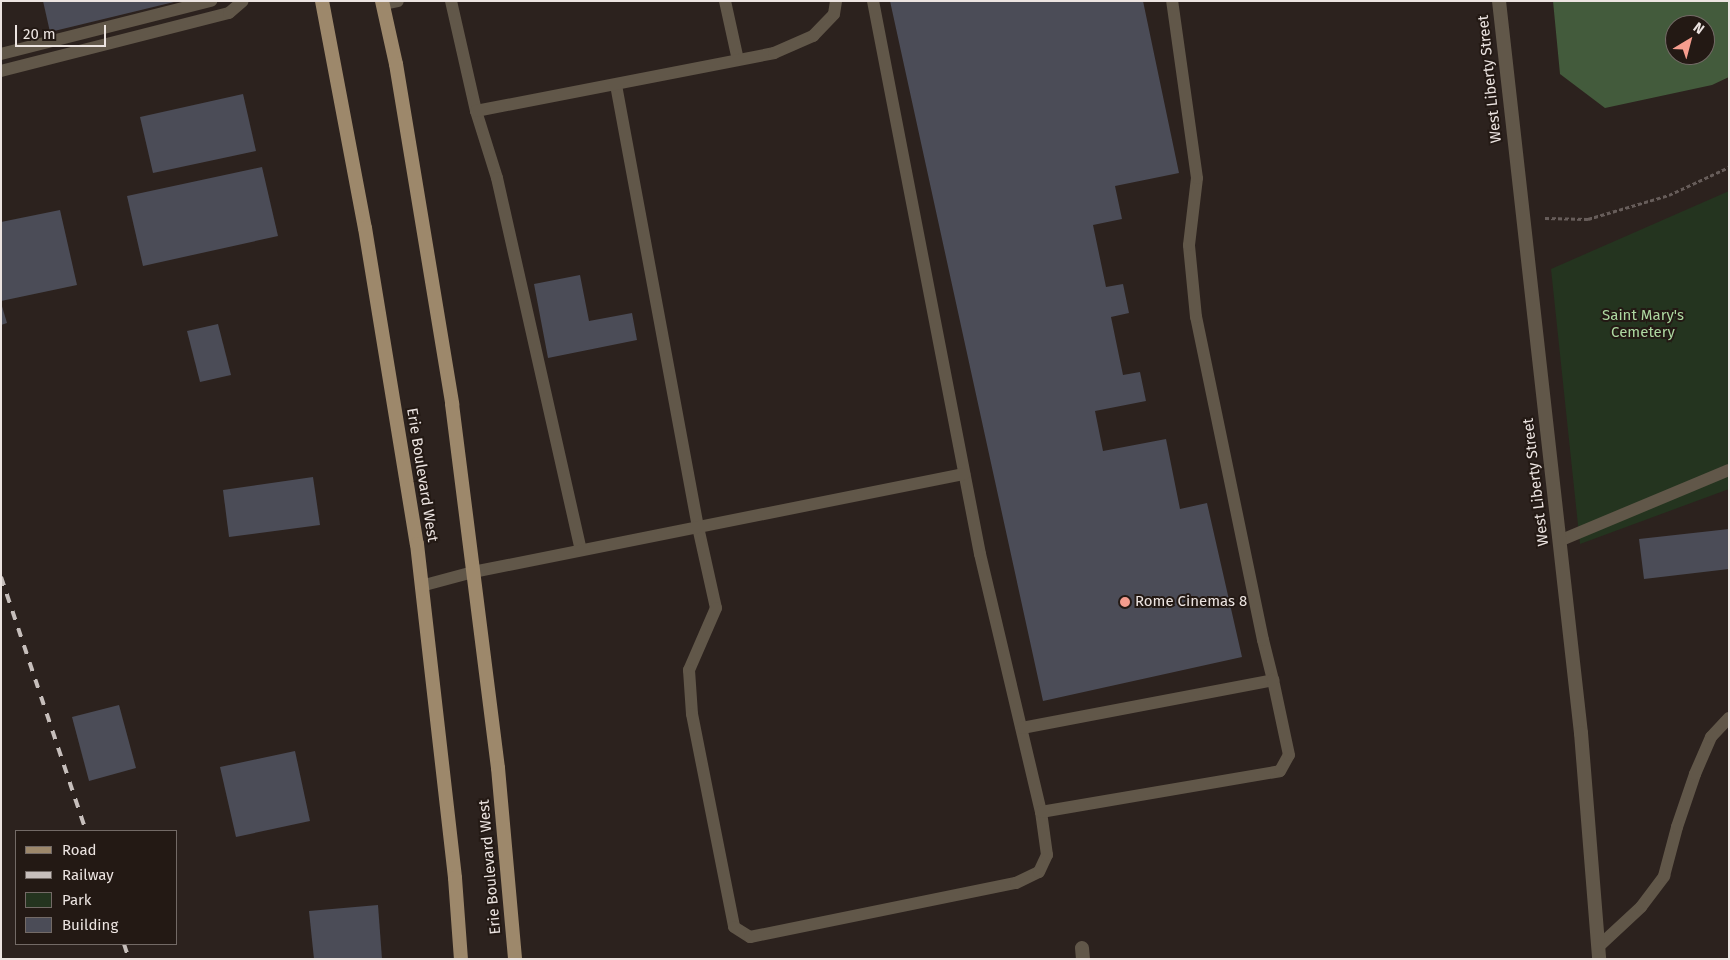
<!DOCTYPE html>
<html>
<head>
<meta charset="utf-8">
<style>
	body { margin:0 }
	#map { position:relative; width:1730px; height:960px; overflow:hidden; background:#2c221e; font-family:"Fira Sans",sans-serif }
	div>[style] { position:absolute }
	.green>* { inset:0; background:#24341f }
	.forest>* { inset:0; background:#435b3c }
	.building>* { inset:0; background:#4b4c57 }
	.path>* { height:3px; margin-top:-1.5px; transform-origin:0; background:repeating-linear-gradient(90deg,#675d5a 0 4px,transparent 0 6.5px) }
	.service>* { height:12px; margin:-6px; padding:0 6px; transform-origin:6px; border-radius:6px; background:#615749 }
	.minor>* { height:14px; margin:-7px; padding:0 7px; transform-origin:7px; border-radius:7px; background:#615749 }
	.tertiary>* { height:14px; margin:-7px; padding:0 7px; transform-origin:7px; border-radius:7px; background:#615749 }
	.primary>* { height:14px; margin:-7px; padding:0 7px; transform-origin:7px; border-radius:7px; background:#9d886b }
	.rail>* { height:4px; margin-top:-2px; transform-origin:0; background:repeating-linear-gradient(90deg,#c6bebb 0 9px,transparent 0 18px) }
	.dots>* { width:14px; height:14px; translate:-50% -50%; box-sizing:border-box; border:2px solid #231914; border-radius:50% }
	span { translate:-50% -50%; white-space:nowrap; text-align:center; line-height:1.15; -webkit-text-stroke:4px #231914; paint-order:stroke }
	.street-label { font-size:15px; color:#ece4e1 }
	.park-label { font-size:15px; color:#add7a0 }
	.poi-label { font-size:15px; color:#ece4e1 }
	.left { translate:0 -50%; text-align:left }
	.frame { position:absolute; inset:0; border:2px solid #ece4e1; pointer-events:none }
	.legend { position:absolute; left:15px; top:830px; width:162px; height:115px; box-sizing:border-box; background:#231914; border:1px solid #736a66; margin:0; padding:6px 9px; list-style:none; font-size:15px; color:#ece4e1 }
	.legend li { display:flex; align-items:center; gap:10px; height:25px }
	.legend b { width:25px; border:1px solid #736a66 }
	.north { position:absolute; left:1665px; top:15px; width:50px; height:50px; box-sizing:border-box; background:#231914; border:1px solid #736a66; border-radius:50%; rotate:37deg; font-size:14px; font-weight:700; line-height:20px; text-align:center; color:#ece4e1 }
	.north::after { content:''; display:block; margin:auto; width:18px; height:22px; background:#f59d8e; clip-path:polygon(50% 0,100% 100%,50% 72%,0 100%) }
	.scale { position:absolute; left:15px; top:25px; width:91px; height:22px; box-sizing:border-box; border:2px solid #ece4e1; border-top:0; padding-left:6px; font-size:15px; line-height:18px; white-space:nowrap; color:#ece4e1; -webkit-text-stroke:4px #231914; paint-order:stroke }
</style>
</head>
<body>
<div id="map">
	<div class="green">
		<div style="clip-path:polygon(1729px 191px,1729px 489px,1580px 544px,1551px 269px)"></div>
	</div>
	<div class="forest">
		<div style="clip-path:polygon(evenodd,1553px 1px,1729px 1px,1729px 77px,1712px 85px,1605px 108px,1560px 74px,1553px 1px,1675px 25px,1705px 25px,1705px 55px,1675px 55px,1675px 25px)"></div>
	</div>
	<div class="building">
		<div style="clip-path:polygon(43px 1px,174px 1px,174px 2px,50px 32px)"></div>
		<div style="clip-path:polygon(890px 1px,1143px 1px,1179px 173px,1115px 186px,1122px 219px,1093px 225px,1106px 287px,1123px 284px,1129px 313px,1111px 317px,1123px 375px,1140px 372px,1146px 401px,1095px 411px,1103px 451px,1166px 439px,1180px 509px,1207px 503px,1242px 657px,1043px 701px)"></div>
		<div style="clip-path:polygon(243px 94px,256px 151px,153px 173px,140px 117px)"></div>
		<div style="clip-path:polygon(262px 167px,278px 236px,143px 266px,127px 196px)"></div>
		<div style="clip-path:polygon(60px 210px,77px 285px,1px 301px,1px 222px)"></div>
		<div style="clip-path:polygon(580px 275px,589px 321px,632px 313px,637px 340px,548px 358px,534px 284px)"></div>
		<div style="clip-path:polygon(1px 303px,7px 323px,1px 325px)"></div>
		<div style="clip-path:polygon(218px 324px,231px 375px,200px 382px,187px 331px)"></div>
		<div style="clip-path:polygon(313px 477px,320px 525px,229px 537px,223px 490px)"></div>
		<div style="clip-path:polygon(1729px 529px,1729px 569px,1644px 579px,1639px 539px)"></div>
		<div style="clip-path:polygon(119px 705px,136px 768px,89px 781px,72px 717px)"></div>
		<div style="clip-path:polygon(295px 751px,310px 821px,236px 837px,220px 767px)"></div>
		<div style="clip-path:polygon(378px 905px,382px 959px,314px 959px,309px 911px)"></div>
	</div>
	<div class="path">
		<div style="left:1545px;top:218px;width:43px;rotate:1.3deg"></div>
		<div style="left:1588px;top:219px;width:84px;rotate:-16.5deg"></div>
		<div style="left:1669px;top:195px;width:66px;rotate:-25deg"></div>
	</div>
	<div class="service">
		<div style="left:451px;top:1px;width:113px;rotate:77.2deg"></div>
		<div style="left:476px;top:111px;width:70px;rotate:72.6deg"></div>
		<div style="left:497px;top:178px;width:381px;rotate:77.3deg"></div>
		<div style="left:725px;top:1px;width:60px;rotate:77.6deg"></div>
		<div style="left:383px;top:4px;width:15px;rotate:-11deg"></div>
		<div style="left:1px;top:54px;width:217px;rotate:-14.2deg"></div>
		<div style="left:1px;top:71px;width:235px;rotate:-14.3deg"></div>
		<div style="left:229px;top:13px;width:18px;rotate:-41deg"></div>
		<div style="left:616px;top:85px;width:450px;rotate:79.5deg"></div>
		<div style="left:698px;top:527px;width:83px;rotate:77.5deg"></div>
		<div style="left:716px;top:608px;width:68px;rotate:113.5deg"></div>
		<div style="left:689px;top:670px;width:44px;rotate:86.1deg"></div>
		<div style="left:692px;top:714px;width:217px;rotate:78.8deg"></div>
		<div style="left:734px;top:927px;width:19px;rotate:32deg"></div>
		<div style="left:750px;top:937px;width:271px;rotate:-11.5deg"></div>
		<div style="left:1016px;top:883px;width:25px;rotate:-26deg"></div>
		<div style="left:1039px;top:872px;width:19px;rotate:-65deg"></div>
		<div style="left:1047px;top:855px;width:43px;rotate:-97.9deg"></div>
		<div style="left:1041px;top:812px;width:265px;rotate:-103.3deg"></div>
		<div style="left:980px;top:554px;width:563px;rotate:-100.95deg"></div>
		<div style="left:476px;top:111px;width:304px;rotate:-11deg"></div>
		<div style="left:774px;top:53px;width:43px;rotate:-23.6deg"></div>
		<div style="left:813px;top:36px;width:30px;rotate:-46deg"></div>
		<div style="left:834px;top:14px;width:13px;rotate:-81deg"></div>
		<div style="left:1559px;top:541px;width:184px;rotate:-22.7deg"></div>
		<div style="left:421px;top:586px;width:54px;rotate:-15.1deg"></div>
		<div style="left:473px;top:572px;width:501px;rotate:-11.29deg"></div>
		<div style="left:1022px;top:728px;width:256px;rotate:-10.8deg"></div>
		<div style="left:1273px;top:680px;width:41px;rotate:-104deg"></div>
		<div style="left:1263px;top:640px;width:330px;rotate:-101.7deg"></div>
		<div style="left:1196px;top:317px;width:72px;rotate:-95.6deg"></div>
		<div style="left:1189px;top:245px;width:67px;rotate:-83.2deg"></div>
		<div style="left:1197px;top:178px;width:179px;rotate:-98deg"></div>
		<div style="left:1041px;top:812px;width:242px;rotate:-9.7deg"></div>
		<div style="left:1280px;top:771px;width:18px;rotate:-61deg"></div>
		<div style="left:1289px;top:755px;width:77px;rotate:-102deg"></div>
		<div style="left:1598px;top:947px;width:59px;rotate:-42.9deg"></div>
		<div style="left:1641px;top:907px;width:39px;rotate:-53deg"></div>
		<div style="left:1664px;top:876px;width:51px;rotate:-75.1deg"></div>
		<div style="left:1677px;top:827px;width:56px;rotate:-71.2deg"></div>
		<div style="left:1695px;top:774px;width:40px;rotate:-66.6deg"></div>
		<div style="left:1711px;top:737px;width:26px;rotate:-47deg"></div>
	</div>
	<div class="minor">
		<div style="left:1082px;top:948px;width:11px;rotate:85deg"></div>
	</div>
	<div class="tertiary">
		<div style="left:1499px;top:1px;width:737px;rotate:83.61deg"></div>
		<div style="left:1581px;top:733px;width:227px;rotate:85.4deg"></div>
	</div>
	<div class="primary">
		<div style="left:322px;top:1px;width:231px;rotate:79.3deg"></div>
		<div style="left:365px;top:228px;width:320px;rotate:80.7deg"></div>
		<div style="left:417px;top:544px;width:336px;rotate:83.5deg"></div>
		<div style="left:455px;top:878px;width:81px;rotate:85.8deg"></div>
		<div style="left:382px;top:1px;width:65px;rotate:77.5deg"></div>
		<div style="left:396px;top:64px;width:345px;rotate:80.6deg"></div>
		<div style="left:452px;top:404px;width:367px;rotate:82.8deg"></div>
		<div style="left:498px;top:768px;width:192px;rotate:84.9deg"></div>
	</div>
	<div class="rail">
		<div style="left:1px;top:577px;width:268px;rotate:71.5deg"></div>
		<div style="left:124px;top:944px;width:16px;rotate:72deg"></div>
	</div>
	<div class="dots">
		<div style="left:1125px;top:602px;background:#f59d8e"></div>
	</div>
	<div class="street-label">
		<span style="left:1490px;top:79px;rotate:-96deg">West Liberty Street</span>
		<span style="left:422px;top:475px;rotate:81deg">Erie Boulevard West</span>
		<span style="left:1536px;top:482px;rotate:-97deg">West Liberty Street</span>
		<span style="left:490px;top:867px;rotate:-95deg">Erie Boulevard West</span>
	</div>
	<div class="park-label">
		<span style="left:1643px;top:324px">Saint Mary's<br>Cemetery</span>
	</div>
	<div class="poi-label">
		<span class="left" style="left:1135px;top:602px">Rome Cinemas 8</span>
	</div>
	<div class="frame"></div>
	<ul class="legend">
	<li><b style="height:6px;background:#9d886b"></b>Road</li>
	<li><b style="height:6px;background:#c6bebb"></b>Railway</li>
	<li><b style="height:14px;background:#24341f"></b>Park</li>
	<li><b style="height:14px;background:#4b4c57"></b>Building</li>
	</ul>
	<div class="north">N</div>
	<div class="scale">20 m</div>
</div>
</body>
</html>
